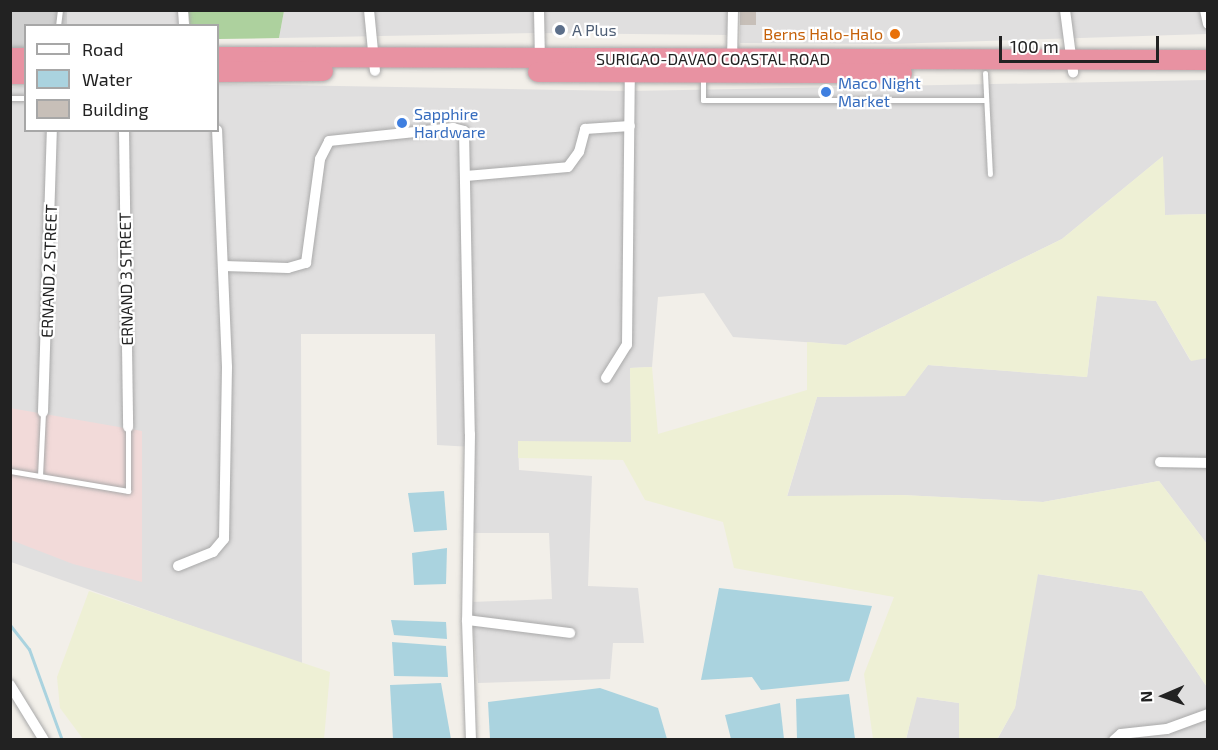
<!DOCTYPE html>
<html>
<head>
<meta charset="utf-8">
<style>
	body { margin:0 }
	#map { position:relative; width:1218px; height:750px; overflow:hidden; background:#f2efe9; font-family:"Exo 2",sans-serif }
	div>[style] { position:absolute }
	.residential>* { inset:0; background:#e0dfdf }
	.commercial>* { inset:0; background:#f2dad9 }
	.religious>* { inset:0; background:#d0d0d0 }
	.farmland>* { inset:0; background:#eef0d5 }
	.forest>* { inset:0; background:#add19e }
	.water>* { inset:0; background:#aad3df }
	.stream>* { height:3px; margin:-1.5px; padding:0 1.5px; transform-origin:1.5px; border-radius:1.5px; background:#aad3df }
	.building>* { inset:0; background:#c7bfb8 }
	.roads { filter:drop-shadow(0 0 2px #a9a9a9) drop-shadow(0 0 2px #a9a9a9) }
	.lane>* { height:5px; margin:-2.5px; padding:0 2.5px; transform-origin:2.5px; border-radius:2.5px; background:#fff }
	.street>* { height:10px; margin:-5px; padding:0 5px; transform-origin:5px; border-radius:5px; background:#fff }
	.highway>* { height:20px; margin:-10px; padding:0 10px; transform-origin:10px; border-radius:10px; background:#e892a2 }
	.dots>* { width:16px; height:16px; translate:-50% -50%; box-sizing:border-box; border:3px solid #fff; border-radius:50% }
	span { translate:-50% -50%; white-space:nowrap; text-align:center; line-height:1.15; -webkit-text-stroke:4.5px #fff; paint-order:stroke }
	.service-label { font-size:16px; color:#4e5e75 }
	.left { translate:0 -50%; text-align:left }
	.food-label { font-size:16px; color:#c56008 }
	.right { translate:-100% -50%; text-align:right }
	.street-label { font-size:16px; color:#222 }
	.shop-label { font-size:16px; color:#366cbe }
	.frame { position:absolute; inset:0; border:12px solid #222; pointer-events:none }
	.legend { position:absolute; left:24px; top:24px; width:195px; height:108px; box-sizing:border-box; background:#fff; border:2px solid #a7a7a7; margin:0; padding:8px 10px; list-style:none; font-size:18px; color:#222 }
	.legend li { display:flex; align-items:center; gap:12px; height:30px }
	.legend b { width:30px; border:2px solid #a7a7a7 }
	.north { position:absolute; left:1134px; top:666px; width:60px; height:60px; -webkit-text-stroke:4px #fff; paint-order:stroke; rotate:268deg; font-size:16px; font-weight:700; line-height:24px; text-align:center; color:#222 }
	.north::after { content:''; display:block; margin:auto; width:21px; height:27px; background:#222; clip-path:polygon(50% 0,100% 100%,50% 72%,0 100%) }
	.scale { position:absolute; left:999px; top:36px; width:160px; height:27px; box-sizing:border-box; border:3px solid #222; border-top:0; padding-left:8px; font-size:18px; line-height:21px; white-space:nowrap; color:#222; -webkit-text-stroke:4px #fff; paint-order:stroke }
</style>
</head>
<body>
<div id="map">
	<div class="residential">
		<div style="clip-path:polygon(67px 10px,181px 11px,182px 26px,67px 26px)"></div>
		<div style="clip-path:polygon(284px 11px,729px 11px,728px 35px,536px 33px,279px 38px)"></div>
		<div style="clip-path:polygon(740px 11px,1207px 11px,1207px 34px,889px 44px,740px 43px)"></div>
		<div style="clip-path:polygon(1207px 80px,1207px 214px,1165px 215px,1162px 157px,1062px 239px,846px 345px,733px 337px,704px 293px,658px 297px,652px 367px,630px 368px,632px 443px,518px 442px,519px 470px,592px 476px,588px 586px,638px 588px,644px 643px,613px 643px,610px 679px,478px 683px,471px 602px,552px 599px,549px 533px,471px 533px,472px 447px,437px 445px,435px 334px,301px 334px,302px 665px,11px 562px,10px 87px,25px 86px,26px 130px,218px 130px,218px 84px,628px 91px)"></div>
		<div style="clip-path:polygon(1097px 295px,1156px 301px,1190px 360px,1207px 358px,1207px 544px,1159px 481px,1043px 502px,901px 495px,787px 497px,817px 397px,904px 396px,928px 365px,1087px 377px)"></div>
		<div style="clip-path:polygon(1037px 574px,1142px 591px,1207px 687px,1207px 739px,997px 740px,1015px 707px)"></div>
		<div style="clip-path:polygon(916px 697px,959px 703px,959px 739px,906px 740px)"></div>
	</div>
	<div class="commercial">
		<div style="clip-path:polygon(10px 408px,142px 431px,142px 582px,73px 564px,11px 540px)"></div>
	</div>
	<div class="religious">
		<div style="clip-path:polygon(10px 11px,67px 11px,67px 25px,26px 26px,25px 49px,11px 49px)"></div>
	</div>
	<div class="farmland">
		<div style="clip-path:polygon(1163px 156px,1165px 215px,1207px 214px,1207px 358px,1191px 361px,1156px 301px,1097px 296px,1087px 377px,928px 365px,905px 396px,817px 397px,787px 496px,901px 495px,1043px 502px,1159px 481px,1207px 544px,1207px 687px,1142px 591px,1038px 574px,1015px 708px,997px 739px,959px 739px,959px 703px,917px 697px,906px 739px,873px 739px,864px 674px,894px 597px,734px 568px,723px 522px,645px 500px,623px 460px,518px 458px,518px 441px,631px 442px,630px 368px,652px 367px,658px 434px,807px 390px,807px 342px,846px 345px,1062px 239px)"></div>
		<div style="clip-path:polygon(89px 591px,330px 672px,324px 739px,83px 739px,60px 708px,57px 677px)"></div>
	</div>
	<div class="forest">
		<div style="clip-path:polygon(188px 11px,284px 11px,279px 38px,218px 39px,218px 26px,190px 25px)"></div>
	</div>
	<div class="water">
		<div style="clip-path:polygon(444px 491px,447px 530px,414px 532px,408px 493px)"></div>
		<div style="clip-path:polygon(447px 548px,446px 584px,414px 585px,412px 553px)"></div>
		<div style="clip-path:polygon(719px 588px,872px 606px,849px 681px,761px 690px,752px 677px,701px 680px)"></div>
		<div style="clip-path:polygon(391px 620px,446px 622px,447px 639px,394px 635px)"></div>
		<div style="clip-path:polygon(392px 642px,446px 646px,448px 677px,394px 676px)"></div>
		<div style="clip-path:polygon(441px 683px,451px 739px,393px 739px,390px 685px)"></div>
		<div style="clip-path:polygon(600px 688px,658px 708px,667px 739px,490px 739px,488px 702px)"></div>
		<div style="clip-path:polygon(849px 694px,855px 739px,797px 739px,796px 699px)"></div>
		<div style="clip-path:polygon(780px 703px,784px 739px,731px 739px,725px 715px)"></div>
	</div>
	<div class="stream">
		<div style="left:10px;top:625px;width:31px;rotate:52deg"></div>
		<div style="left:29px;top:649px;width:97px;rotate:70.1deg"></div>
	</div>
	<div class="building">
		<div style="clip-path:polygon(740px 10px,756px 10px,756px 25px,740px 25px)"></div>
	</div>
	<div class="roads">
		<div class="lane">
			<div style="left:58px;top:26px;width:16px;rotate:-83deg"></div>
			<div style="left:985px;top:73px;width:101px;rotate:87.2deg"></div>
			<div style="left:703px;top:76px;width:24px;rotate:90deg"></div>
			<div style="left:703px;top:100px;width:283px"></div>
			<div style="left:10px;top:98px;width:16px"></div>
			<div style="left:10px;top:471px;width:120px;rotate:9.6deg"></div>
			<div style="left:128px;top:491px;width:64px;rotate:-90deg"></div>
			<div style="left:40px;top:476px;width:64px;rotate:-87.3deg"></div>
		</div>
		<div class="street">
			<div style="left:183px;top:10px;width:16px;rotate:86deg"></div>
			<div style="left:369px;top:10px;width:61px;rotate:84.4deg"></div>
			<div style="left:539px;top:10px;width:51px;rotate:88.9deg"></div>
			<div style="left:1065px;top:10px;width:63px;rotate:82.6deg"></div>
			<div style="left:1205px;top:10px;width:14px;rotate:78deg"></div>
			<div style="left:732px;top:61px;width:51px;rotate:-88.9deg"></div>
			<div style="left:124px;top:130px;width:297px;rotate:89.2deg"></div>
			<div style="left:466px;top:176px;width:102px;rotate:-5deg"></div>
			<div style="left:568px;top:167px;width:19px;rotate:-54deg"></div>
			<div style="left:579px;top:152px;width:24px;rotate:-75deg"></div>
			<div style="left:585px;top:129px;width:45px;rotate:-3.8deg"></div>
			<div style="left:224px;top:266px;width:64px;rotate:1.8deg"></div>
			<div style="left:288px;top:268px;width:19px;rotate:-16deg"></div>
			<div style="left:306px;top:263px;width:105px;rotate:-82.3deg"></div>
			<div style="left:320px;top:159px;width:20px;rotate:-63deg"></div>
			<div style="left:329px;top:141px;width:125px;rotate:-6deg"></div>
			<div style="left:453px;top:128px;width:11px;rotate:15deg"></div>
			<div style="left:464px;top:131px;width:303px;rotate:88.9deg"></div>
			<div style="left:470px;top:434px;width:186px;rotate:90.9deg"></div>
			<div style="left:467px;top:620px;width:120px;rotate:88.1deg"></div>
			<div style="left:606px;top:378px;width:39px;rotate:-58deg"></div>
			<div style="left:627px;top:345px;width:272px;rotate:-89.4deg"></div>
			<div style="left:43px;top:412px;width:282px;rotate:-88.2deg"></div>
			<div style="left:1160px;top:462px;width:48px;rotate:1.2deg"></div>
			<div style="left:178px;top:566px;width:38px;rotate:-22deg"></div>
			<div style="left:213px;top:552px;width:17px;rotate:-50deg"></div>
			<div style="left:224px;top:539px;width:172px;rotate:-89deg"></div>
			<div style="left:227px;top:367px;width:237px;rotate:-92.4deg"></div>
			<div style="left:467px;top:620px;width:104px;rotate:7.2deg"></div>
			<div style="left:10px;top:685px;width:65px;rotate:58.3deg"></div>
			<div style="left:1114px;top:740px;width:9px;rotate:-41deg"></div>
			<div style="left:1121px;top:734px;width:46px;rotate:-6.2deg"></div>
			<div style="left:1167px;top:729px;width:44px;rotate:-20.1deg"></div>
		</div>
		<div class="highway">
			<div style="left:218px;top:57px;width:990px;rotate:0.17deg"></div>
			<div style="left:10px;top:58px;width:16px"></div>
			<div style="left:218px;top:72px;width:105px;rotate:-0.5deg"></div>
			<div style="left:538px;top:72px;width:364px;rotate:0.2deg"></div>
			<div style="left:10px;top:74px;width:16px"></div>
		</div>
	</div>
	<div class="dots">
		<div style="left:560px;top:30px;background:#5c6f8a"></div>
		<div style="left:895px;top:34px;background:#e8710a"></div>
		<div style="left:826px;top:92px;background:#3f7fe0"></div>
		<div style="left:402px;top:123px;background:#3f7fe0"></div>
	</div>
	<div class="service-label">
		<span class="left" style="left:572px;top:30px">A Plus</span>
	</div>
	<div class="food-label">
		<span class="right" style="left:883px;top:34px">Berns Halo-Halo</span>
	</div>
	<div class="street-label">
		<span style="left:713px;top:59px">SURIGAO-DAVAO COASTAL ROAD</span>
		<span style="left:49px;top:271px;rotate:-88deg">ERNAND 2 STREET</span>
		<span style="left:126px;top:279px;rotate:-91deg">ERNAND 3 STREET</span>
	</div>
	<div class="shop-label">
		<span class="left" style="left:838px;top:92px">Maco Night<br>Market</span>
		<span class="left" style="left:414px;top:123px">Sapphire<br>Hardware</span>
	</div>
	<div class="frame"></div>
	<ul class="legend">
	<li><b style="height:8px;background:#fff"></b>Road</li>
	<li><b style="height:16px;background:#aad3df"></b>Water</li>
	<li><b style="height:16px;background:#c7bfb8"></b>Building</li>
	</ul>
	<div class="north">N</div>
	<div class="scale">100 m</div>
</div>
</body>
</html>
